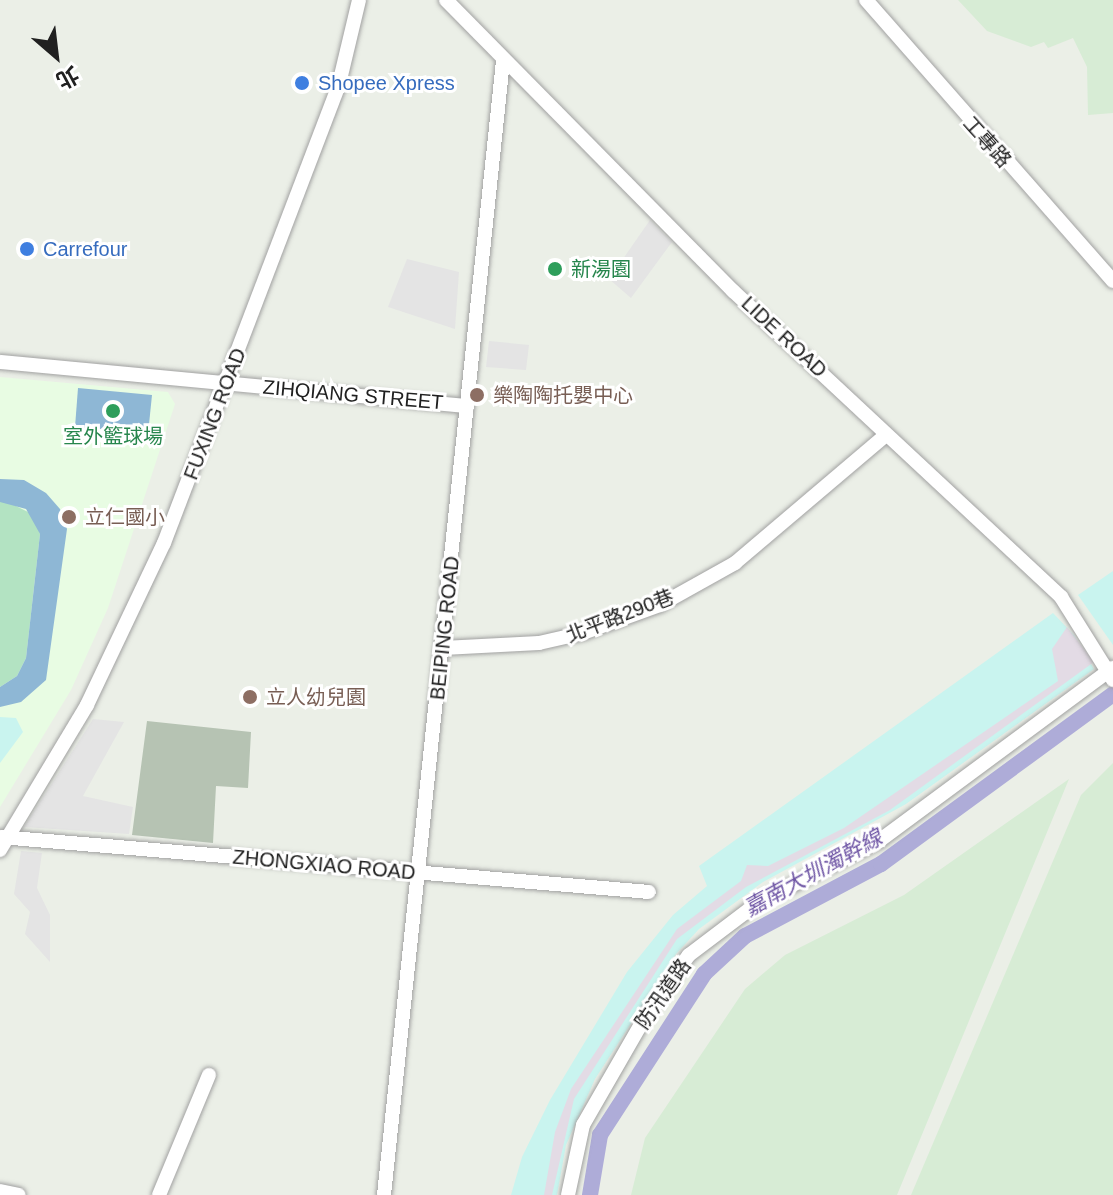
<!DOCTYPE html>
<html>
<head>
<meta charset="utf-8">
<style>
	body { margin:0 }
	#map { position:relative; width:1113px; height:1195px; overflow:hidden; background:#ebefe7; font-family:Helvetica,"Noto Sans TC",sans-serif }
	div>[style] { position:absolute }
	.education>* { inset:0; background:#e8fce3 }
	.construction>* { inset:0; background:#b6c3b3 }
	.farmland>* { inset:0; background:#d7ecd5 }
	.grass>* { inset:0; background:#b3e3c2 }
	.park>* { inset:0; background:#c9f4ef }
	.pitch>* { inset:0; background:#8eb7d5 }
	.parking>* { inset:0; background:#e4e4e4 }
	.plaza>* { inset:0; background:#e3dbe5 }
	.canal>* { height:16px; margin:-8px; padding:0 8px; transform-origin:8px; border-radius:8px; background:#aeacd8 }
	.roads { filter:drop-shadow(0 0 2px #a1a1a1) drop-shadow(0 0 2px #a1a1a1) }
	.street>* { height:14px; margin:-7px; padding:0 7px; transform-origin:7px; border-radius:7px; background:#fff }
	.dots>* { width:22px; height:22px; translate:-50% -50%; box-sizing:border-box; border:4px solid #fff; border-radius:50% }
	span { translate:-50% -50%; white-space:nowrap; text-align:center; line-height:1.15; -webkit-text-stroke:6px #fff; paint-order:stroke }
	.shop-label { font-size:20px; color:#366cbe }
	.left { translate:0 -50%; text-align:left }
	.street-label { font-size:20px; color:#202020 }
	.leisure-label { font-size:20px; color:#27864d }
	.education-label { font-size:20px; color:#785e54 }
	.water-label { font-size:22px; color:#6f56a5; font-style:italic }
	.north { position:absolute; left:16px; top:16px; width:80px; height:80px; -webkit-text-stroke:6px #fff; paint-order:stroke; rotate:152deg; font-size:22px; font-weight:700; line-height:32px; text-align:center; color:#202020 }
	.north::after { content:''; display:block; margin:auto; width:28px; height:36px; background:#202020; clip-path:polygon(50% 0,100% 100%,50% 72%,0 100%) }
</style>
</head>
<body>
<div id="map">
	<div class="education">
		<div style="clip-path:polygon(0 377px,168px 392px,175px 404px,108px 608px,71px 690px,0 807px)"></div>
	</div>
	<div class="construction">
		<div style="clip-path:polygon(147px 721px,251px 732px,248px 788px,216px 786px,213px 843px,132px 835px)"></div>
	</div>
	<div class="farmland">
		<div style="clip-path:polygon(958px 0,1113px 0,1113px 113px,1088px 115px,1087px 67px,1073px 38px,1048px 48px,1044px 42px,1031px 47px,987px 31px)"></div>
		<div style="clip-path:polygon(1113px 763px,1113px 1195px,911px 1195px,1081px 795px)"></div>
		<div style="clip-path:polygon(1069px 779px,897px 1195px,631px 1195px,645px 1138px,745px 989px,785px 955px,904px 895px)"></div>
	</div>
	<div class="grass">
		<div style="clip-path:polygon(6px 501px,34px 515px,40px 534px,26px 658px,17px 676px,0 687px,0 502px)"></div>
	</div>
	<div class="park">
		<div style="clip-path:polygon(1113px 571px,1113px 645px,1078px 595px)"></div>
		<div style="clip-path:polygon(1053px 613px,1074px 635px,1094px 669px,906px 804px,763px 882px,699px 929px,676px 954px,595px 1079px,566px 1145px,557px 1195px,511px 1195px,522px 1157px,550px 1100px,627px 972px,673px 915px,707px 886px,699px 866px)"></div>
		<div style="clip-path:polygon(0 717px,16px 718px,23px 732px,0 763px)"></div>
	</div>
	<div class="pitch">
		<div style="clip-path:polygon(78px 388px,152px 395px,148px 434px,75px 427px)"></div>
		<div style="clip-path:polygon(0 479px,24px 480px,46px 493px,60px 509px,67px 529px,46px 680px,21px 702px,0 707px,0 687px,17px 676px,26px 658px,40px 534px,26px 509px,0 502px)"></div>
	</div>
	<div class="parking">
		<div style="clip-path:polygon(650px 220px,672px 242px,631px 298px,609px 279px)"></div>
		<div style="clip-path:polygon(407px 259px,459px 272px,455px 329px,388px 307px)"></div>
		<div style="clip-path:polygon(489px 341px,529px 345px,526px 370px,486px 367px)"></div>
		<div style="clip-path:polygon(93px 719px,124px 722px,83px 796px,133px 807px,129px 834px,24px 827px)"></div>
		<div style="clip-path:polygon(21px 851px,42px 853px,37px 888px,50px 915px,50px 962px,25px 934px,30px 912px,14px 894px)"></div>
	</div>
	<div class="plaza">
		<div style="clip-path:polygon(1067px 627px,1094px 662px,890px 810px,746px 887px,677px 939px,574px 1099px,552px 1195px,544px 1195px,555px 1132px,571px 1089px,677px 929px,741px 881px,747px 865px,768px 866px,844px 828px,1058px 681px,1052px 649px)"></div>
	</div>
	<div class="canal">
		<div style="left:590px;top:1195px;width:61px;rotate:-80.5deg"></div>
		<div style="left:600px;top:1135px;width:192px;rotate:-57.1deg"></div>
		<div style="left:704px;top:974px;width:56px;rotate:-42.8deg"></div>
		<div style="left:745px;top:936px;width:154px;rotate:-27.9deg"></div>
		<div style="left:881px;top:864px;width:288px;rotate:-36.2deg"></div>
	</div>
	<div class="roads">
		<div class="street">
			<div style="left:446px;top:0;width:409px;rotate:45.4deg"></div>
			<div style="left:733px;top:291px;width:449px;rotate:43deg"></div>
			<div style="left:1061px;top:597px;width:98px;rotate:57.9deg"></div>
			<div style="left:866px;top:0;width:374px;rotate:48.7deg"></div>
			<div style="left:0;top:362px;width:469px;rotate:5.4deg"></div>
			<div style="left:443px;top:648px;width:96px;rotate:-3deg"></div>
			<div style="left:539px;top:643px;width:45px;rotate:-12.8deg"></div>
			<div style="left:583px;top:633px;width:82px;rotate:-20deg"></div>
			<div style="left:660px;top:605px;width:86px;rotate:-29.2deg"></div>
			<div style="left:735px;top:563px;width:198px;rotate:-40.3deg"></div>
			<div style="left:0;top:837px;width:651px;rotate:4.84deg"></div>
			<div style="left:0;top:850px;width:169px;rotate:-59deg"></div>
			<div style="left:87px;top:705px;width:179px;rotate:-64.6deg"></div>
			<div style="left:164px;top:543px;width:491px;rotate:-69.1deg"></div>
			<div style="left:339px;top:84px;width:86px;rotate:-76.6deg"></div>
			<div style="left:0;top:1191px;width:19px;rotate:12deg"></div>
			<div style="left:159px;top:1195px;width:130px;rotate:-67.4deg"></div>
			<div style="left:384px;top:1195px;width:1140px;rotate:-84.01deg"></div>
			<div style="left:568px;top:1195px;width:72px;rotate:-77.9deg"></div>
			<div style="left:583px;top:1125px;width:133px;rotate:-60.1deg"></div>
			<div style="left:649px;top:1010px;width:68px;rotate:-54deg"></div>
			<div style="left:689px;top:955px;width:88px;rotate:-37.1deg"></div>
			<div style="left:759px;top:902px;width:135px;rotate:-26.9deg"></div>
			<div style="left:879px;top:841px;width:291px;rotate:-36.5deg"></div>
		</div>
	</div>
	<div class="dots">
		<div style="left:302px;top:83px;background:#3f7fe0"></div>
		<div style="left:27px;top:249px;background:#3f7fe0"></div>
		<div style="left:555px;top:269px;background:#2e9e5b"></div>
		<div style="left:477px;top:395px;background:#8d6e63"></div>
		<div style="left:113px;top:411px;background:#2e9e5b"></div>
		<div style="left:69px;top:517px;background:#8d6e63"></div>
		<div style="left:250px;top:697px;background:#8d6e63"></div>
	</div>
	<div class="shop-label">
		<span class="left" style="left:318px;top:83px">Shopee Xpress</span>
		<span class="left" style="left:43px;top:249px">Carrefour</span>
	</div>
	<div class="street-label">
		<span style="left:987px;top:142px;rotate:48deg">工專路</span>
		<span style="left:784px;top:337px;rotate:43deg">LIDE ROAD</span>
		<span style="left:353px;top:395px;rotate:5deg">ZIHQIANG STREET</span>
		<span style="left:215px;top:414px;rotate:-69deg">FUXING ROAD</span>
		<span style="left:620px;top:616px;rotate:-21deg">北平路290巷</span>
		<span style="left:445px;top:628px;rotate:-84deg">BEIPING ROAD</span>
		<span style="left:324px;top:865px;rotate:5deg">ZHONGXIAO ROAD</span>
		<span style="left:663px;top:994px;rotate:-55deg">防汛道路</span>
	</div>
	<div class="leisure-label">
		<span class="left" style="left:571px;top:269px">新湯園</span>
		<span style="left:113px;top:436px">室外籃球場</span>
	</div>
	<div class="education-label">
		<span class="left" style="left:493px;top:395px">樂陶陶托嬰中心</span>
		<span class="left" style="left:85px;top:517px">立仁國小</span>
		<span class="left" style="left:266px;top:697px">立人幼兒園</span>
	</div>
	<div class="water-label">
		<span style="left:813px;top:873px;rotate:-29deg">嘉南大圳濁幹線</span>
	</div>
	<div class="north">北</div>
</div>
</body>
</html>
